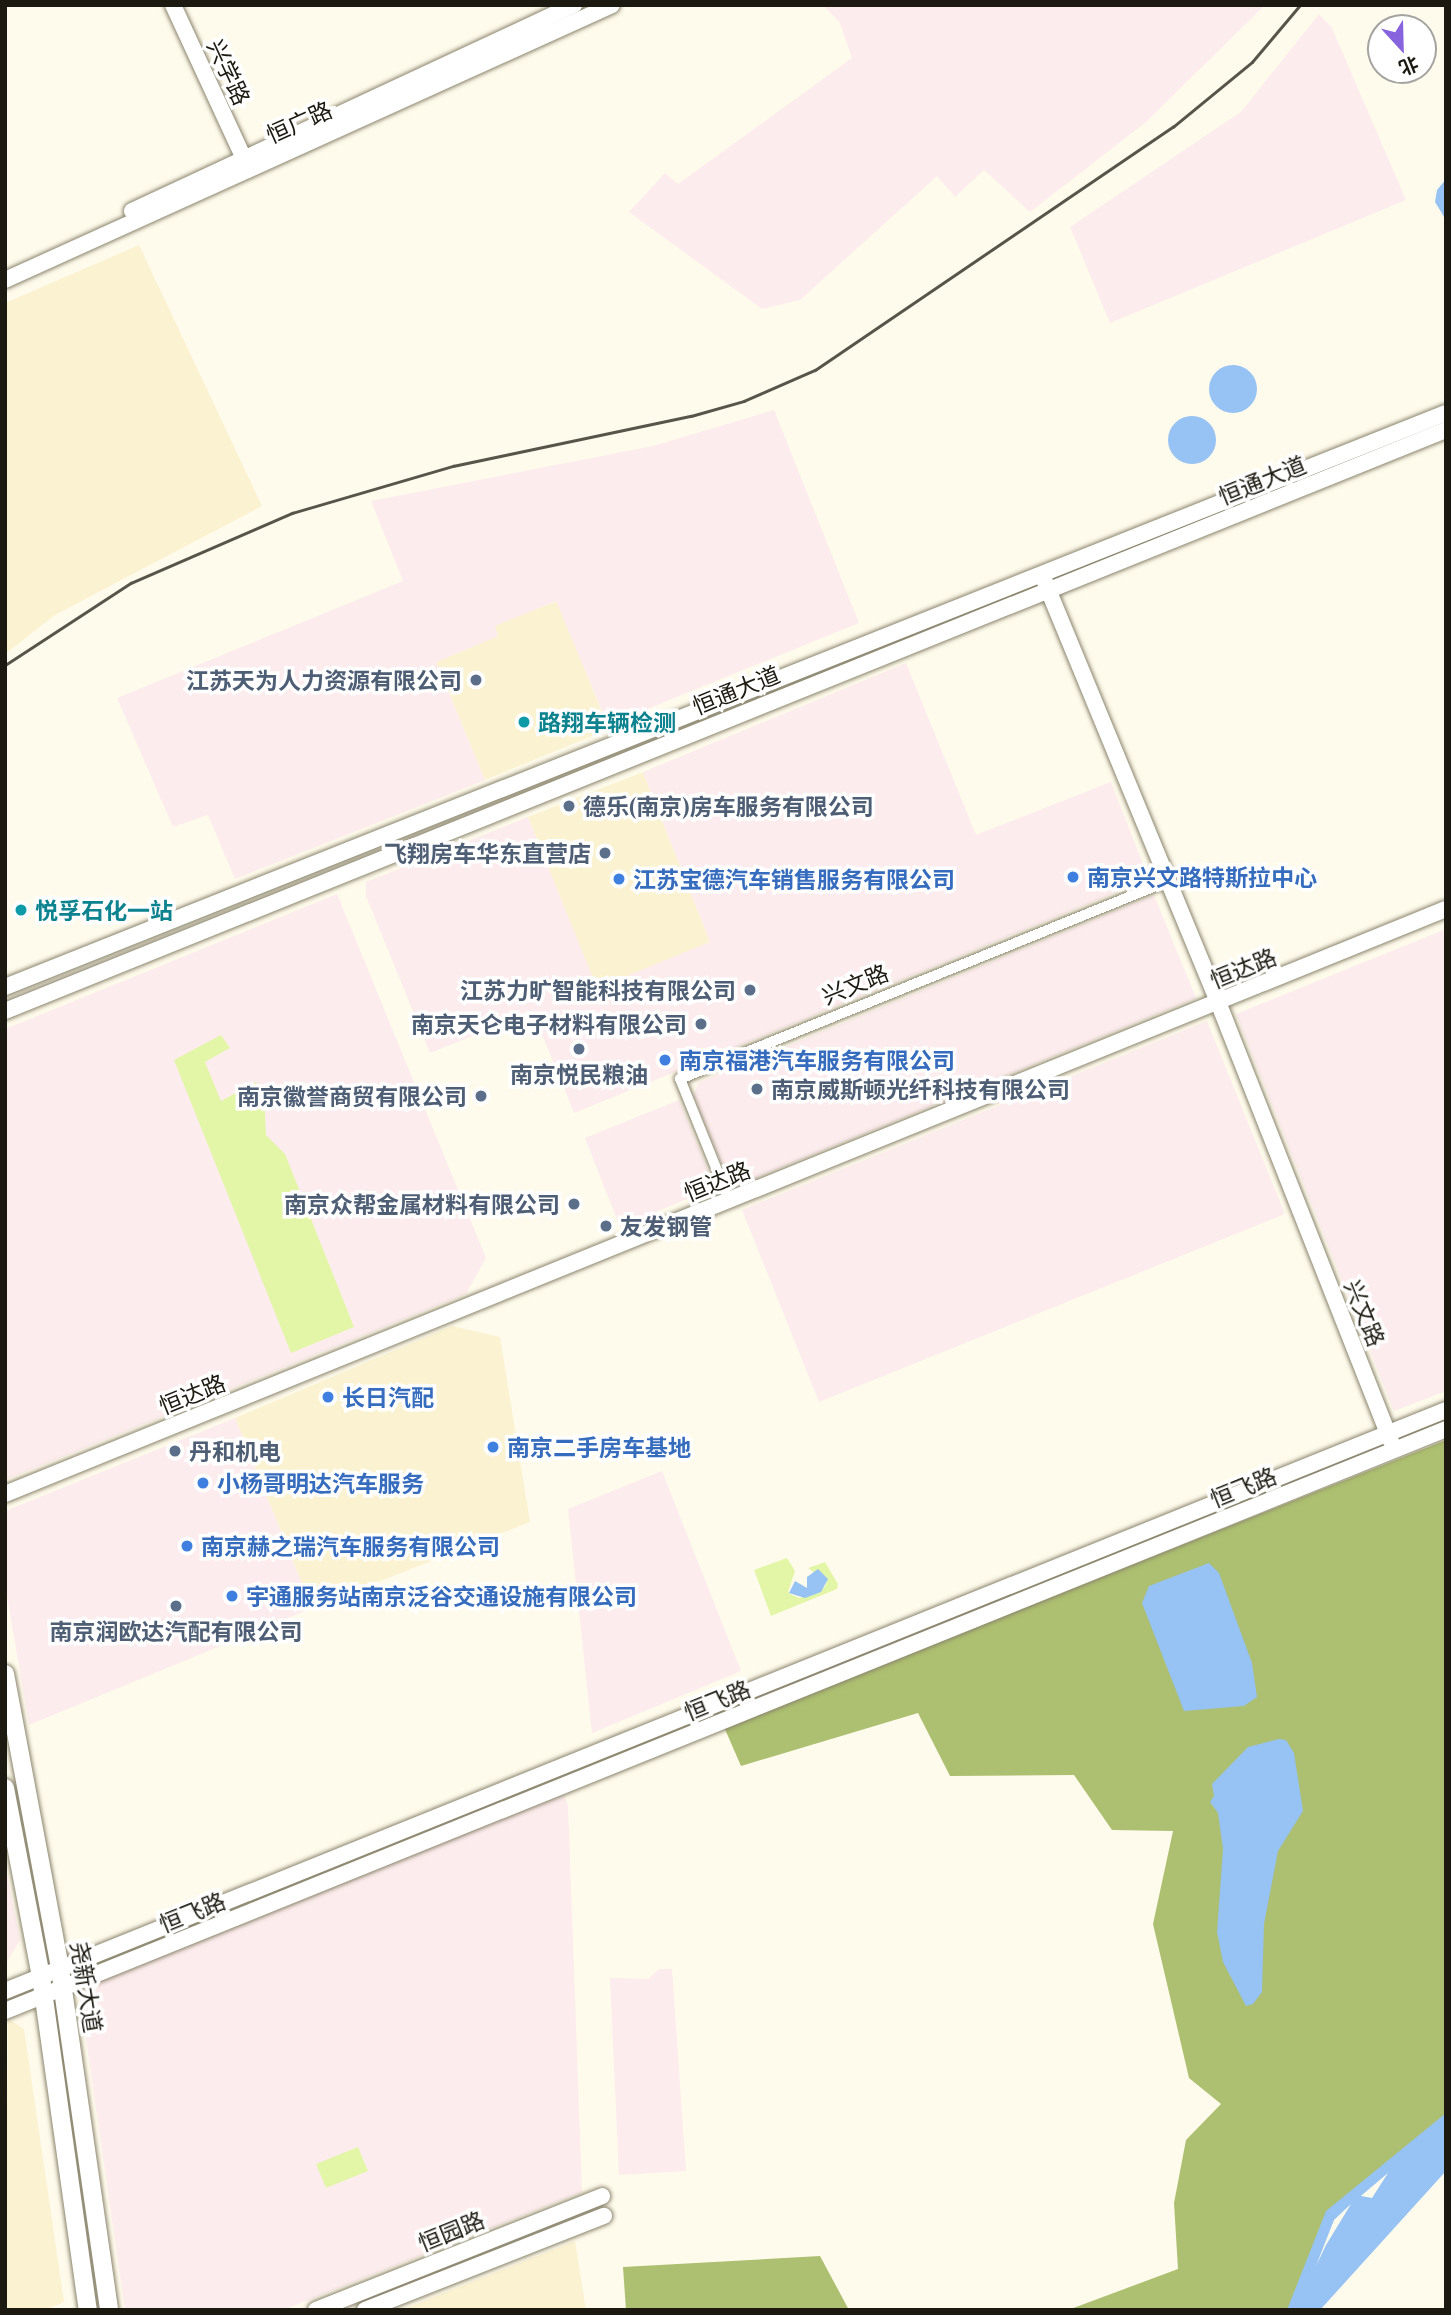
<!DOCTYPE html>
<html>
<head>
<meta charset="utf-8">
<style>
	body { margin:0 }
	#map { position:relative; width:1451px; height:2315px; overflow:hidden; background:#fffbec; font-family:"Playfair Display","Noto Sans SC",serif }
	div>[style] { position:absolute }
	.built>* { inset:0; background:#fbf2d1 }
	.industrial>* { inset:0; background:#fdeced }
	.green>* { inset:0; background:#e3f6a7 }
	.forest>* { inset:0; background:#adbf70 }
	.water>* { inset:0; background:#96c2f4 }
	.round { border-radius:50% }
	.roads { filter:drop-shadow(0 0 2px #8a846d) drop-shadow(0 0 2px #8a846d) }
	.street>* { height:10px; margin:-5px; padding:0 5px; transform-origin:5px; border-radius:5px; background:#fff }
	.secondary>* { height:16px; margin:-8px; padding:0 8px; transform-origin:8px; border-radius:8px; background:#fff }
	.primary>* { height:18px; margin:-9px; padding:0 9px; transform-origin:9px; border-radius:9px; background:#fff }
	.rail>* { height:2.5px; margin:-1.25px; padding:0 1.25px; transform-origin:1.25px; border-radius:1.25px; background:#57554a }
	.dots>* { width:19px; height:19px; translate:-50% -50%; box-sizing:border-box; border:4px solid #fff; border-radius:50% }
	span { translate:-50% -50%; white-space:nowrap; text-align:center; line-height:1.15; -webkit-text-stroke:7px #fff; paint-order:stroke }
	.street-label { font-size:23px; color:#1b1910 }
	.service-label { font-size:23px; color:#4e5e75; font-weight:700 }
	.right { translate:-100% -50%; text-align:right }
	.left { translate:0 -50%; text-align:left }
	.culture-label { font-size:23px; color:#0d838f; font-weight:700 }
	.shop-label { font-size:23px; color:#366cbe; font-weight:700 }
	.frame { position:absolute; inset:0; border:7px solid #1b1910; pointer-events:none }
	.north { position:absolute; left:1367px; top:14px; width:70px; height:70px; box-sizing:border-box; background:#fff; border:2px solid #a4a39f; border-radius:50%; rotate:158deg; font-size:19px; font-weight:700; line-height:28px; text-align:center; color:#1b1910 }
	.north::after { content:''; display:block; margin:auto; width:24px; height:32px; background:#8763de; clip-path:polygon(50% 0,100% 100%,50% 72%,0 100%) }
</style>
</head>
<body>
<div id="map">
	<div class="built">
		<div style="clip-path:polygon(139px 245px,262px 506px,55px 615px,5px 654px,5px 303px)"></div>
		<div style="clip-path:polygon(557px 601px,609px 729px,485px 780px,436px 662px,498px 636px,494px 626px)"></div>
		<div style="clip-path:polygon(643px 772px,710px 942px,597px 989px,528px 817px)"></div>
		<div style="clip-path:polygon(452px 1326px,500px 1337px,530px 1522px,312px 1608px,235px 1418px)"></div>
		<div style="clip-path:polygon(8px 2019px,24px 2029px,64px 2302px,45px 2310px,5px 2310px)"></div>
		<div style="clip-path:polygon(575px 2241px,586px 2310px,401px 2310px)"></div>
	</div>
	<div class="industrial">
		<div style="clip-path:polygon(823px 5px,1265px 5px,1146px 122px,1030px 212px,984px 170px,955px 197px,937px 176px,800px 300px,762px 309px,629px 212px,665px 173px,678px 184px,852px 58px,840px 23px)"></div>
		<div style="clip-path:polygon(1319px 14px,1332px 28px,1406px 200px,1110px 323px,1070px 227px,1241px 112px)"></div>
		<div style="clip-path:polygon(774px 410px,859px 623px,608px 725px,556px 601px,495px 626px,498px 636px,436px 662px,485px 780px,235px 879px,208px 815px,173px 827px,117px 698px,403px 581px,371px 501px,653px 446px)"></div>
		<div style="clip-path:polygon(906px 663px,976px 835px,1111px 782px,1149px 879px,574px 1113px,533px 1012px,430px 1053px,366px 896px,366px 882px,528px 817px,597px 988px,710px 942px,643px 772px)"></div>
		<div style="clip-path:polygon(337px 894px,486px 1258px,466px 1294px,5px 1480px,5px 1029px)"></div>
		<div style="clip-path:polygon(1154px 895px,1196px 998px,736px 1186px,728px 1180px,694px 1096px,698px 1083px)"></div>
		<div style="clip-path:polygon(1446px 929px,1446px 1391px,1394px 1411px,1236px 1014px)"></div>
		<div style="clip-path:polygon(1207px 1021px,1285px 1214px,819px 1402px,742px 1210px)"></div>
		<div style="clip-path:polygon(679px 1100px,712px 1180px,711px 1189px,620px 1227px,585px 1138px)"></div>
		<div style="clip-path:polygon(235px 1418px,312px 1608px,29px 1725px,5px 1584px,5px 1511px)"></div>
		<div style="clip-path:polygon(662px 1471px,741px 1671px,592px 1733px,568px 1509px)"></div>
		<div style="clip-path:polygon(555px 1795px,564px 1795px,568px 1805px,582px 2192px,283px 2310px,125px 2310px,80px 1997px,93px 1983px)"></div>
		<div style="clip-path:polygon(5px 1864px,20px 1940px,5px 1965px)"></div>
		<div style="clip-path:polygon(659px 1969px,672px 1969px,686px 2171px,619px 2175px,610px 1978px,648px 1979px)"></div>
	</div>
	<div class="green">
		<div style="clip-path:polygon(221px 1035px,230px 1048px,205px 1062px,221px 1101px,256px 1082px,264px 1097px,266px 1135px,285px 1154px,354px 1327px,291px 1353px,174px 1060px)"></div>
		<div style="clip-path:polygon(787px 1558px,795px 1571px,788px 1592px,792px 1595px,800px 1598px,824px 1588px,827px 1582px,808px 1568px,825px 1562px,838px 1584px,837px 1589px,771px 1616px,754px 1570px)"></div>
		<div style="clip-path:polygon(358px 2147px,368px 2171px,326px 2188px,316px 2164px)"></div>
	</div>
	<div class="forest">
		<div style="clip-path:polygon(1446px 1440px,1446px 2121px,1325px 2220px,1288px 2310px,1068px 2310px,1178px 2269px,1174px 2203px,1186px 2140px,1221px 2104px,1189px 2078px,1153px 1924px,1173px 1831px,1112px 1830px,1074px 1775px,950px 1776px,918px 1713px,741px 1766px,724px 1727px)"></div>
		<div style="clip-path:polygon(820px 2256px,849px 2310px,626px 2310px,623px 2267px)"></div>
	</div>
	<div class="water">
		<div style="clip-path:polygon(1446px 179px,1446px 220px,1435px 202px,1437px 190px)"></div>
		<div class="round" style="left:1209px;top:365px;width:48px;height:48px"></div>
		<div class="round" style="left:1168px;top:416px;width:48px;height:48px"></div>
		<div style="clip-path:polygon(1209px 1563px,1219px 1573px,1252px 1663px,1257px 1697px,1244px 1706px,1184px 1711px,1142px 1603px,1149px 1586px)"></div>
		<div style="clip-path:polygon(818px 1569px,828px 1579px,821px 1592px,805px 1598px,789px 1593px,795px 1581px,807px 1588px,807px 1577px)"></div>
		<div style="clip-path:polygon(1279px 1739px,1286px 1740px,1294px 1753px,1303px 1811px,1278px 1851px,1264px 1924px,1262px 1992px,1253px 2004px,1246px 2006px,1223px 1962px,1217px 1932px,1223px 1849px,1218px 1813px,1210px 1802px,1214px 1796px,1212px 1784px,1248px 1747px)"></div>
		<div style="clip-path:polygon(evenodd,1446px 2113px,1446px 2171px,1320px 2310px,1287px 2310px,1326px 2211px,1446px 2113px,1388px 2173px,1372px 2198px,1361px 2196px,1362px 2195px,1388px 2173px,1446px 2113px,1351px 2204px,1326px 2245px,1316px 2266px,1334px 2220px,1351px 2204px)"></div>
	</div>
	<div class="roads">
		<div class="street">
			<div style="left:729px;top:1200px;width:131px;rotate:-112deg"></div>
			<div style="left:680px;top:1079px;width:527px;rotate:-22.08deg"></div>
		</div>
		<div class="secondary">
			<div style="left:173px;top:5px;width:170px;rotate:65.2deg"></div>
			<div style="left:132px;top:211px;width:488px;rotate:-25deg"></div>
			<div style="left:5px;top:280px;width:666px;rotate:-24.37deg"></div>
			<div style="left:1045px;top:582px;width:454px;rotate:67.6deg"></div>
			<div style="left:1218px;top:1002px;width:472px;rotate:68.5deg"></div>
			<div style="left:5px;top:987px;width:1551px;rotate:-21.72deg"></div>
			<div style="left:5px;top:1011px;width:1554px;rotate:-21.96deg"></div>
			<div style="left:5px;top:1494px;width:1555px;rotate:-22.1deg"></div>
			<div style="left:5px;top:1991px;width:1554px;rotate:-21.96deg"></div>
			<div style="left:5px;top:2011px;width:1554px;rotate:-21.99deg"></div>
			<div style="left:316px;top:2310px;width:308px;rotate:-21.7deg"></div>
			<div style="left:365px;top:2310px;width:257px;rotate:-21.5deg"></div>
		</div>
		<div class="primary">
			<div style="left:5px;top:1674px;width:300px;rotate:79.4deg"></div>
			<div style="left:60px;top:1969px;width:345px;rotate:81.8deg"></div>
			<div style="left:5px;top:1788px;width:192px;rotate:79.2deg"></div>
			<div style="left:41px;top:1977px;width:336px;rotate:82deg"></div>
		</div>
	</div>
	<div class="rail">
		<div style="left:5px;top:665px;width:150px;rotate:-33.1deg"></div>
		<div style="left:131px;top:583px;width:176px;rotate:-23.5deg"></div>
		<div style="left:292px;top:513px;width:168px;rotate:-16.3deg"></div>
		<div style="left:453px;top:466px;width:243px;rotate:-11.9deg"></div>
		<div style="left:691px;top:416px;width:55px;rotate:-15.8deg"></div>
		<div style="left:744px;top:401px;width:77px;rotate:-23.6deg"></div>
		<div style="left:815px;top:370px;width:433px;rotate:-34.2deg"></div>
		<div style="left:1173px;top:127px;width:102px;rotate:-39.4deg"></div>
		<div style="left:1252px;top:62px;width:75px;rotate:-49.9deg"></div>
	</div>
	<div class="dots">
		<div style="left:476px;top:680px;background:#5c6f8a"></div>
		<div style="left:524px;top:722px;background:#0f9aa8"></div>
		<div style="left:569px;top:806px;background:#5c6f8a"></div>
		<div style="left:605px;top:853px;background:#5c6f8a"></div>
		<div style="left:1073px;top:877px;background:#3f7fe0"></div>
		<div style="left:619px;top:879px;background:#3f7fe0"></div>
		<div style="left:21px;top:910px;background:#0f9aa8"></div>
		<div style="left:750px;top:990px;background:#5c6f8a"></div>
		<div style="left:701px;top:1024px;background:#5c6f8a"></div>
		<div style="left:579px;top:1049px;background:#5c6f8a"></div>
		<div style="left:665px;top:1060px;background:#3f7fe0"></div>
		<div style="left:757px;top:1089px;background:#5c6f8a"></div>
		<div style="left:481px;top:1096px;background:#5c6f8a"></div>
		<div style="left:574px;top:1204px;background:#5c6f8a"></div>
		<div style="left:606px;top:1226px;background:#5c6f8a"></div>
		<div style="left:328px;top:1397px;background:#3f7fe0"></div>
		<div style="left:493px;top:1447px;background:#3f7fe0"></div>
		<div style="left:175px;top:1451px;background:#5c6f8a"></div>
		<div style="left:203px;top:1483px;background:#3f7fe0"></div>
		<div style="left:187px;top:1546px;background:#3f7fe0"></div>
		<div style="left:232px;top:1596px;background:#3f7fe0"></div>
		<div style="left:176px;top:1606px;background:#5c6f8a"></div>
	</div>
	<div class="street-label">
		<span style="left:229px;top:72px;rotate:65deg">兴学路</span>
		<span style="left:299px;top:122px;rotate:-24deg">恒广路</span>
		<span style="left:1262px;top:480px;rotate:-22deg">恒通大道</span>
		<span style="left:736px;top:690px;rotate:-22deg">恒通大道</span>
		<span style="left:1243px;top:968px;rotate:-22deg">恒达路</span>
		<span style="left:855px;top:984px;rotate:-22deg">兴文路</span>
		<span style="left:717px;top:1181px;rotate:-22deg">恒达路</span>
		<span style="left:1365px;top:1313px;rotate:68deg">兴文路</span>
		<span style="left:192px;top:1394px;rotate:-22deg">恒达路</span>
		<span style="left:1243px;top:1487px;rotate:-22deg">恒飞路</span>
		<span style="left:717px;top:1700px;rotate:-22deg">恒飞路</span>
		<span style="left:192px;top:1912px;rotate:-22deg">恒飞路</span>
		<span style="left:87px;top:1987px;rotate:81deg">尧新大道</span>
		<span style="left:451px;top:2231px;rotate:-22deg">恒园路</span>
	</div>
	<div class="service-label">
		<span class="right" style="left:462px;top:680px">江苏天为人力资源有限公司</span>
		<span class="left" style="left:583px;top:806px">德乐(南京)房车服务有限公司</span>
		<span class="right" style="left:591px;top:853px">飞翔房车华东直营店</span>
		<span class="right" style="left:736px;top:990px">江苏力旷智能科技有限公司</span>
		<span class="right" style="left:687px;top:1024px">南京天仑电子材料有限公司</span>
		<span style="left:579px;top:1074px">南京悦民粮油</span>
		<span class="left" style="left:771px;top:1089px">南京威斯顿光纤科技有限公司</span>
		<span class="right" style="left:467px;top:1096px">南京徽誉商贸有限公司</span>
		<span class="right" style="left:560px;top:1204px">南京众帮金属材料有限公司</span>
		<span class="left" style="left:620px;top:1226px">友发钢管</span>
		<span class="left" style="left:189px;top:1451px">丹和机电</span>
		<span style="left:176px;top:1631px">南京润欧达汽配有限公司</span>
	</div>
	<div class="culture-label">
		<span class="left" style="left:538px;top:722px">路翔车辆检测</span>
		<span class="left" style="left:35px;top:910px">悦孚石化一站</span>
	</div>
	<div class="shop-label">
		<span class="left" style="left:1087px;top:877px">南京兴文路特斯拉中心</span>
		<span class="left" style="left:633px;top:879px">江苏宝德汽车销售服务有限公司</span>
		<span class="left" style="left:679px;top:1060px">南京福港汽车服务有限公司</span>
		<span class="left" style="left:342px;top:1397px">长日汽配</span>
		<span class="left" style="left:507px;top:1447px">南京二手房车基地</span>
		<span class="left" style="left:217px;top:1483px">小杨哥明达汽车服务</span>
		<span class="left" style="left:201px;top:1546px">南京赫之瑞汽车服务有限公司</span>
		<span class="left" style="left:246px;top:1596px">宇通服务站南京泛谷交通设施有限公司</span>
	</div>
	<div class="frame"></div>
	<div class="north">北</div>
</div>
</body>
</html>
